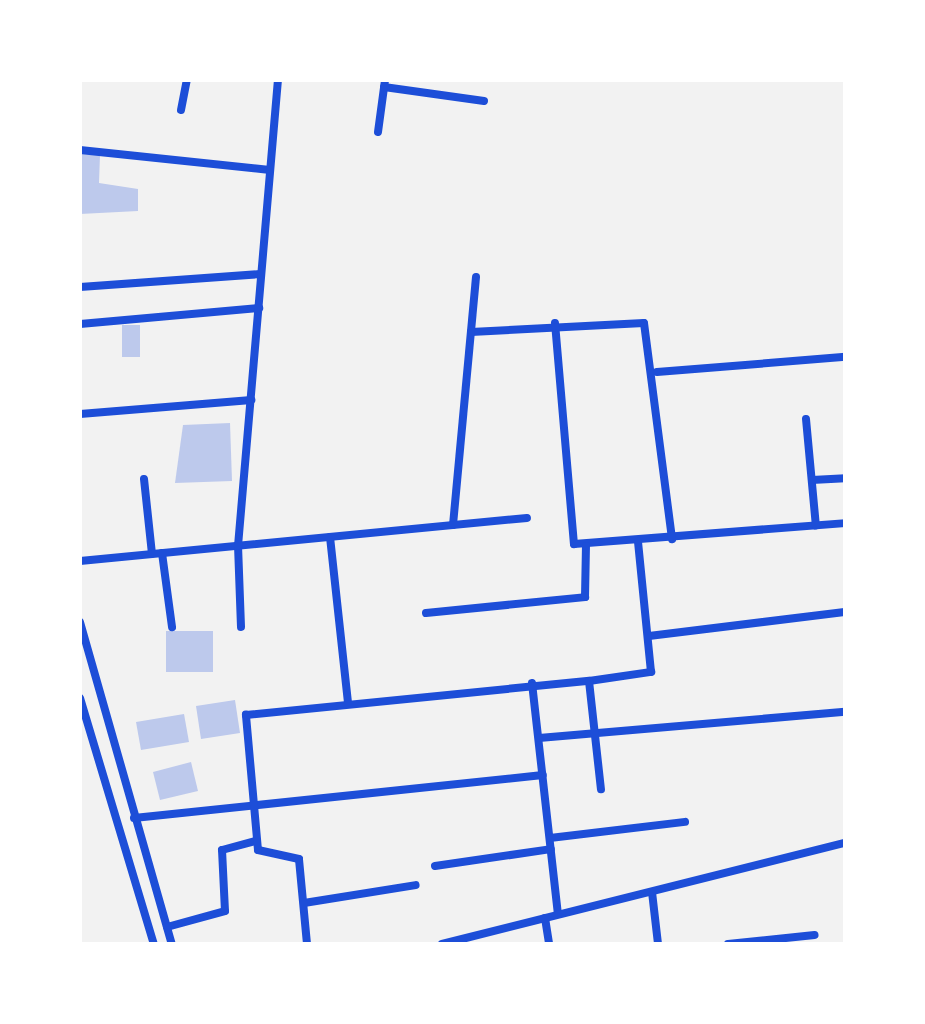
<!DOCTYPE html>
<html>
<head>
<meta charset="utf-8">
<style>
	body { margin:0 }
	#map { position:relative; width:925px; height:1024px; overflow:hidden; background:#f2f2f2; font-family:Merriweather,serif }
	div>[style] { position:absolute }
	.building>* { inset:0; background:#bdc9ec }
	.minor>* { height:8px; margin:-4px; padding:0 4px; transform-origin:4px; border-radius:4px; background:#1d4ed8 }
	span { translate:-50% -50%; white-space:nowrap; text-align:center; line-height:1.15; -webkit-text-stroke:10px #fff; paint-order:stroke }
	.frame { position:absolute; inset:0; border:82px solid #fff; pointer-events:none }
</style>
</head>
<body>
<div id="map">
	<div class="building">
		<div style="clip-path:polygon(80px 154px,100px 155px,99px 183px,138px 189px,138px 211px,80px 214px)"></div>
		<div style="clip-path:polygon(122px 325px,140px 325px,140px 357px,122px 357px)"></div>
		<div style="clip-path:polygon(230px 423px,232px 481px,175px 483px,183px 425px)"></div>
		<div style="clip-path:polygon(166px 631px,213px 631px,213px 672px,166px 672px)"></div>
		<div style="clip-path:polygon(235px 700px,240px 733px,201px 739px,196px 706px)"></div>
		<div style="clip-path:polygon(184px 714px,189px 742px,141px 750px,136px 722px)"></div>
		<div style="clip-path:polygon(191px 762px,198px 791px,160px 800px,153px 772px)"></div>
	</div>
	<div class="minor">
		<div style="left:384px;top:87px;width:101px;rotate:8deg"></div>
		<div style="left:181px;top:110px;width:31px;rotate:-79deg"></div>
		<div style="left:378px;top:132px;width:52px;rotate:-82.3deg"></div>
		<div style="left:80px;top:150px;width:191px;rotate:6deg"></div>
		<div style="left:80px;top:287px;width:181px;rotate:-4.1deg"></div>
		<div style="left:555px;top:323px;width:222px;rotate:85.1deg"></div>
		<div style="left:574px;top:544px;width:272px;rotate:-4.4deg"></div>
		<div style="left:80px;top:324px;width:180px;rotate:-5.1deg"></div>
		<div style="left:471px;top:332px;width:173px;rotate:-3deg"></div>
		<div style="left:644px;top:323px;width:218px;rotate:82.6deg"></div>
		<div style="left:657px;top:372px;width:189px;rotate:-4.6deg"></div>
		<div style="left:80px;top:414px;width:172px;rotate:-4.7deg"></div>
		<div style="left:806px;top:419px;width:107px;rotate:84.7deg"></div>
		<div style="left:144px;top:479px;width:75px;rotate:83.9deg"></div>
		<div style="left:812px;top:480px;width:33px;rotate:-3deg"></div>
		<div style="left:453px;top:525px;width:249px;rotate:-84.7deg"></div>
		<div style="left:330px;top:537px;width:166px;rotate:83.8deg"></div>
		<div style="left:162px;top:553px;width:75px;rotate:82.3deg"></div>
		<div style="left:80px;top:561px;width:449px;rotate:-5.5deg"></div>
		<div style="left:426px;top:613px;width:160px;rotate:-5.7deg"></div>
		<div style="left:585px;top:597px;width:51px;rotate:-88.9deg"></div>
		<div style="left:80px;top:622px;width:335px;rotate:74.1deg"></div>
		<div style="left:241px;top:627px;width:81px;rotate:-92.1deg"></div>
		<div style="left:238px;top:546px;width:468px;rotate:-85.1deg"></div>
		<div style="left:649px;top:636px;width:197px;rotate:-7deg"></div>
		<div style="left:589px;top:681px;width:63px;rotate:-8.3deg"></div>
		<div style="left:651px;top:672px;width:131px;rotate:-95.7deg"></div>
		<div style="left:532px;top:683px;width:232px;rotate:83.6deg"></div>
		<div style="left:80px;top:698px;width:257px;rotate:73.3deg"></div>
		<div style="left:539px;top:738px;width:307px;rotate:-4.9deg"></div>
		<div style="left:134px;top:818px;width:411px;rotate:-6deg"></div>
		<div style="left:550px;top:838px;width:136px;rotate:-6.8deg"></div>
		<div style="left:435px;top:866px;width:117px;rotate:-8.3deg"></div>
		<div style="left:652px;top:892px;width:52px;rotate:83.4deg"></div>
		<div style="left:304px;top:903px;width:113px;rotate:-9.1deg"></div>
		<div style="left:545px;top:918px;width:26px;rotate:81deg"></div>
		<div style="left:167px;top:927px;width:60px;rotate:-15.4deg"></div>
		<div style="left:225px;top:911px;width:61px;rotate:-92.8deg"></div>
		<div style="left:222px;top:850px;width:35px;rotate:-15deg"></div>
		<div style="left:307px;top:944px;width:85px;rotate:-95.4deg"></div>
		<div style="left:299px;top:859px;width:42px;rotate:-167.6deg"></div>
		<div style="left:258px;top:850px;width:136px;rotate:-95.1deg"></div>
		<div style="left:246px;top:715px;width:345px;rotate:-5.7deg"></div>
		<div style="left:589px;top:681px;width:109px;rotate:83.7deg"></div>
		<div style="left:442px;top:944px;width:415px;rotate:-14.1deg"></div>
		<div style="left:728px;top:944px;width:87px;rotate:-5.9deg"></div>
	</div>
	<div class="frame"></div>
</div>
</body>
</html>
